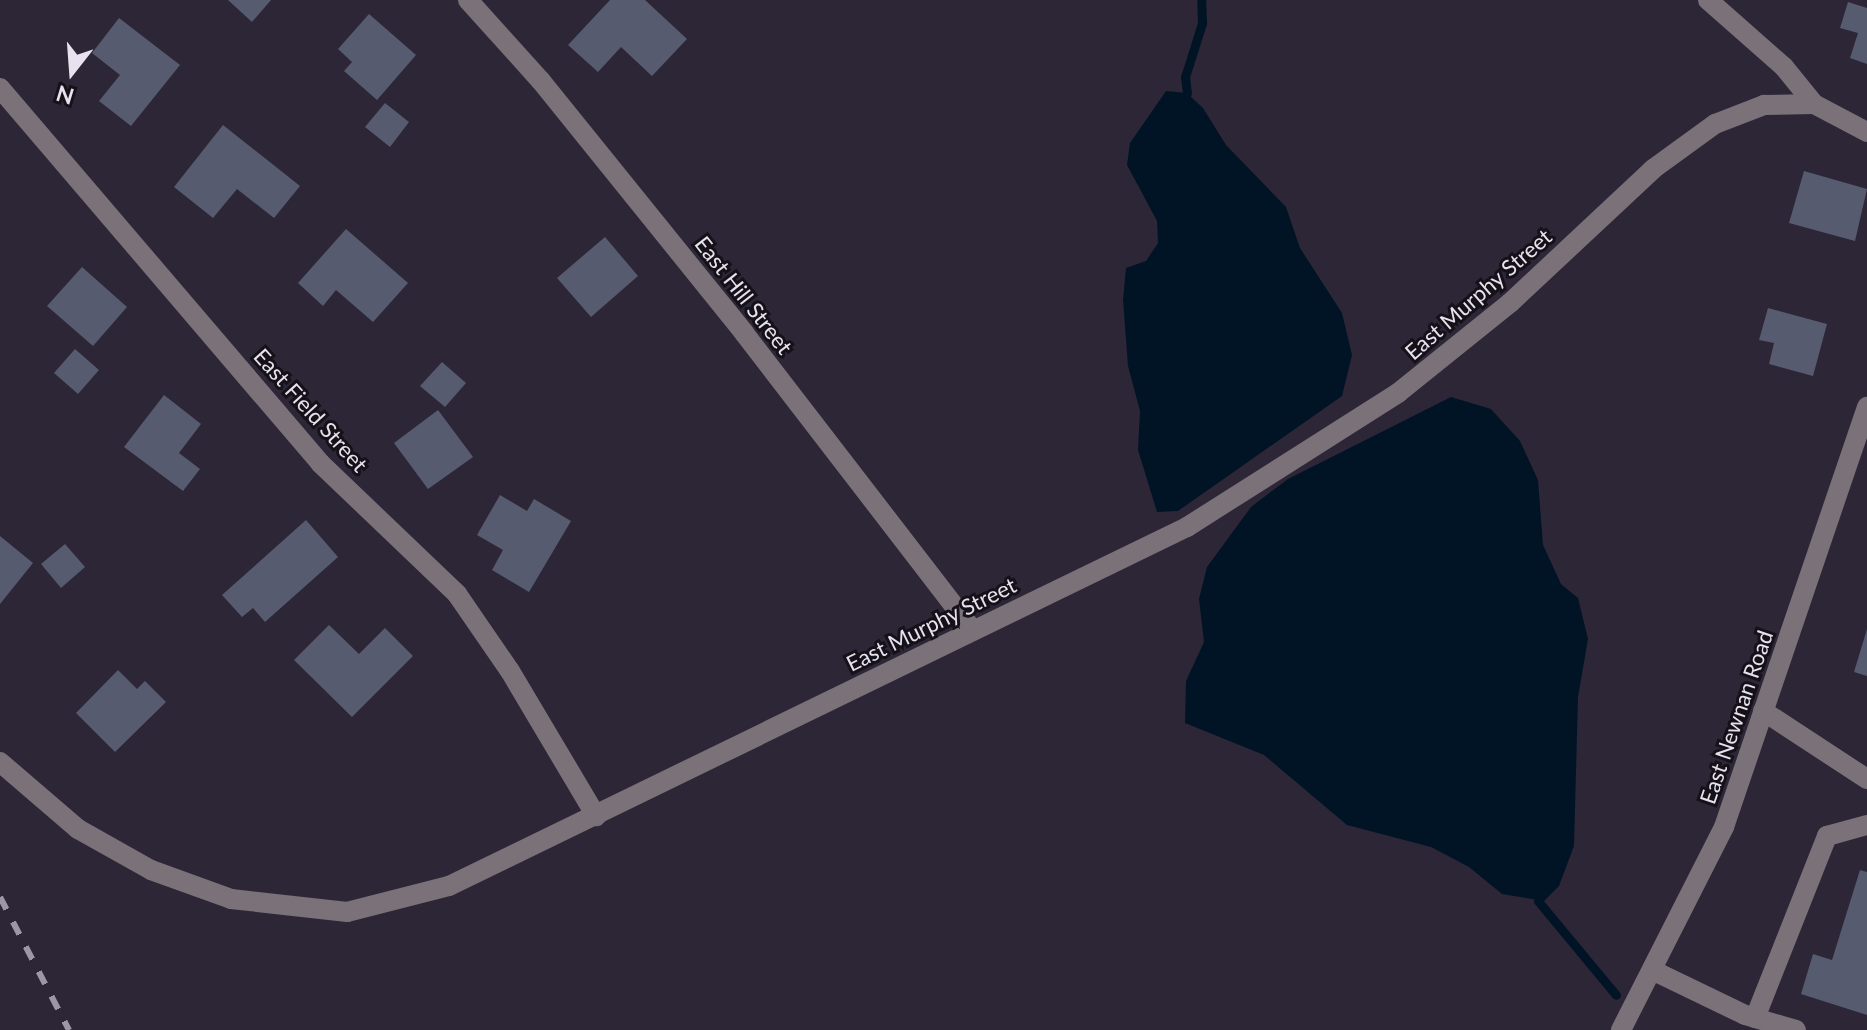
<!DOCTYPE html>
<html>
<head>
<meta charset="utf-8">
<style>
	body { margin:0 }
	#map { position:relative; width:1867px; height:1030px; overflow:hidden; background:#2d2637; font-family:Lato,sans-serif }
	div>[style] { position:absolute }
	.water>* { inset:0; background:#001426 }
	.stream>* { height:9px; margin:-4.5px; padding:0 4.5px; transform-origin:4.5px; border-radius:4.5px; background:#001426 }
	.building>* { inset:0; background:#565b6f }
	.minor>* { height:20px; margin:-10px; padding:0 10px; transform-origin:10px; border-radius:10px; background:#7a7278 }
	.rail>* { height:6px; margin-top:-3px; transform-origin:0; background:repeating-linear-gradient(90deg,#9c97a5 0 14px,transparent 0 28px) }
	span { translate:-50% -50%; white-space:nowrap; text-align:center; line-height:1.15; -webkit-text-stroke:6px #141119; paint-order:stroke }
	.street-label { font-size:22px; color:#e7e2ee }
	.north { position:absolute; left:32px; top:32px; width:80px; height:80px; -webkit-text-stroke:6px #141119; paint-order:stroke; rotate:197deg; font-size:22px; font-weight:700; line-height:32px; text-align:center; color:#e7e2ee }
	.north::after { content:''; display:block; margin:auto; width:28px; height:36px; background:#e7e2ee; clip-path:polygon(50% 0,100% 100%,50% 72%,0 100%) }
</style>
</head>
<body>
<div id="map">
	<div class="water">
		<div style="clip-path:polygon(1166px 91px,1187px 93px,1203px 108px,1226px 145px,1286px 207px,1300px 248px,1342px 313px,1352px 355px,1342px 396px,1178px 511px,1157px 512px,1138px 450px,1140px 411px,1128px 366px,1123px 300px,1126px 268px,1146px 261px,1158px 243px,1157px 221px,1127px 165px,1130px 143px)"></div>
		<div style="clip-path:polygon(1451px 397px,1491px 409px,1520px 441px,1538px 480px,1543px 545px,1561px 584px,1578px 598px,1588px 639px,1578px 697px,1574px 846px,1559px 886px,1544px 901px,1502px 894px,1469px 867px,1431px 847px,1347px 825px,1264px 755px,1185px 723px,1186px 681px,1204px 642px,1199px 599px,1207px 567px,1251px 507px,1288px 479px)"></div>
	</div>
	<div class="stream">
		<div style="left:1187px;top:93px;width:16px;rotate:-97deg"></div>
		<div style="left:1185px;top:77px;width:57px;rotate:-72.5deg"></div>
		<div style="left:1202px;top:23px;width:23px;rotate:-92deg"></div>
		<div style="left:1538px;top:901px;width:122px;rotate:50.3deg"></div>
	</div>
	<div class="building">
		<div style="clip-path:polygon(228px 0,271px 0,252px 22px)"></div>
		<div style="clip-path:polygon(610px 0,645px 0,687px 39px,652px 76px,621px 47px,598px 72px,568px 45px)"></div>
		<div style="clip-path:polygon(1848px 2px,1867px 8px,1867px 64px,1850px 58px,1858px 33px,1840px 28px)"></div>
		<div style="clip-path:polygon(369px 14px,416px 55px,377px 100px,344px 71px,352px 62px,338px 49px)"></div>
		<div style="clip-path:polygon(119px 18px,180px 65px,131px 126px,99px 101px,120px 75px,92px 53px)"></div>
		<div style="clip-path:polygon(385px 103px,409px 122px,390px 147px,365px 127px)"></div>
		<div style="clip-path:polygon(223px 125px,300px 186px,274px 218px,237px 189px,213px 218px,174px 187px)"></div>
		<div style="clip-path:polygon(1804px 171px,1867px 189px,1855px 241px,1789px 223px)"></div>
		<div style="clip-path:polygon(346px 229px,408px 283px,373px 322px,336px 290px,323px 306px,298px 283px)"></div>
		<div style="clip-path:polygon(605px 237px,638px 276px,591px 317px,557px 278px)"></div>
		<div style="clip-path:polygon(82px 267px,127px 307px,93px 346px,47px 306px)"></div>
		<div style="clip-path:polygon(1768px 308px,1827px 324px,1813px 376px,1769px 364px,1774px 343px,1759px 340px)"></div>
		<div style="clip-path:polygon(75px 349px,99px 370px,78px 394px,54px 373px)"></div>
		<div style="clip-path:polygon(442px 362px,466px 383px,445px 407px,420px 386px)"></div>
		<div style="clip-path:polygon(164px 395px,201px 424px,179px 453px,200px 469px,183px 491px,124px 447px)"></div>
		<div style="clip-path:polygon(438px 410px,473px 457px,428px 489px,394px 443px)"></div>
		<div style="clip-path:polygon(500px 495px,527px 511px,534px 499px,571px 521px,529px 592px,492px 570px,503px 550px,477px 535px)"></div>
		<div style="clip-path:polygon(306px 520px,338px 557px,265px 622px,253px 608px,242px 617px,222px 595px)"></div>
		<div style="clip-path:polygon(0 536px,33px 563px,0 604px)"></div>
		<div style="clip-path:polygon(65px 544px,85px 567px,61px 588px,41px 564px)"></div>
		<div style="clip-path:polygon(329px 625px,359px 654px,385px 628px,413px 656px,352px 717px,294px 660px)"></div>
		<div style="clip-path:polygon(1867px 629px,1867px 676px,1854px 672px)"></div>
		<div style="clip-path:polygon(118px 670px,137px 689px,145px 681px,166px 702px,115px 752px,76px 713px)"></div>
		<div style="clip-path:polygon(1860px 870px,1867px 872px,1867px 1015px,1801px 994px,1813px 954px,1832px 960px)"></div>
	</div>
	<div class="minor">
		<div style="left:468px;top:0;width:109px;rotate:48deg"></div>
		<div style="left:541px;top:81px;width:324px;rotate:51.1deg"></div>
		<div style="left:744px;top:333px;width:374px;rotate:52.4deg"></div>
		<div style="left:1708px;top:0;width:101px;rotate:41.4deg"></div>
		<div style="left:1784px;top:67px;width:48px;rotate:51deg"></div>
		<div style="left:1814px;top:104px;width:60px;rotate:27.8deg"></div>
		<div style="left:0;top:88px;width:493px;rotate:49.5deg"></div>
		<div style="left:320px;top:463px;width:190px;rotate:43.7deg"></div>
		<div style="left:457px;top:594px;width:93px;rotate:55.5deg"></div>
		<div style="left:510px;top:671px;width:169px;rotate:59.3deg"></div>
		<div style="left:1763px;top:711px;width:124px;rotate:33.2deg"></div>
		<div style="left:0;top:762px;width:103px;rotate:40.7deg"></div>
		<div style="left:78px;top:829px;width:84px;rotate:29.3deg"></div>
		<div style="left:151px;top:870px;width:85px;rotate:19.9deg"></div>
		<div style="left:231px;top:899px;width:117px;rotate:6.4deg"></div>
		<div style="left:347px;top:912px;width:105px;rotate:-14.3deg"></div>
		<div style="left:449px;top:886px;width:821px;rotate:-25.94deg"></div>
		<div style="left:1187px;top:527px;width:250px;rotate:-32.4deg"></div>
		<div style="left:1398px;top:393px;width:144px;rotate:-38.8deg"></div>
		<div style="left:1510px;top:303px;width:196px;rotate:-43.1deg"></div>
		<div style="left:1653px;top:169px;width:77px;rotate:-36deg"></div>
		<div style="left:1715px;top:124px;width:53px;rotate:-21.2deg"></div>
		<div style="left:1764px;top:105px;width:50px;rotate:-1.1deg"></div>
		<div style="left:1652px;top:970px;width:103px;rotate:25.8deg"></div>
		<div style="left:1745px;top:1015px;width:53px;rotate:16.4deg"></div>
		<div style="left:1755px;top:1018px;width:196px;rotate:-68.4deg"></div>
		<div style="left:1827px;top:836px;width:41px;rotate:-15.4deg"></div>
		<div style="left:1621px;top:1030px;width:228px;rotate:-63.1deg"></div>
		<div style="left:1724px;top:827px;width:444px;rotate:-71.2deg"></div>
	</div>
	<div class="rail">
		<div style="left:0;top:897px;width:150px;rotate:62.6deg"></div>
	</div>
	<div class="street-label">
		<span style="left:1478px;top:294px;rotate:-41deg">East Murphy Street</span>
		<span style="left:744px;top:295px;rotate:52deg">East Hill Street</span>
		<span style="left:311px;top:410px;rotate:48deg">East Field Street</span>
		<span style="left:931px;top:624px;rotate:-26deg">East Murphy Street</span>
		<span style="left:1736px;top:717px;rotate:-71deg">East Newnan Road</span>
	</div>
	<div class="north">N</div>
</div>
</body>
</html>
